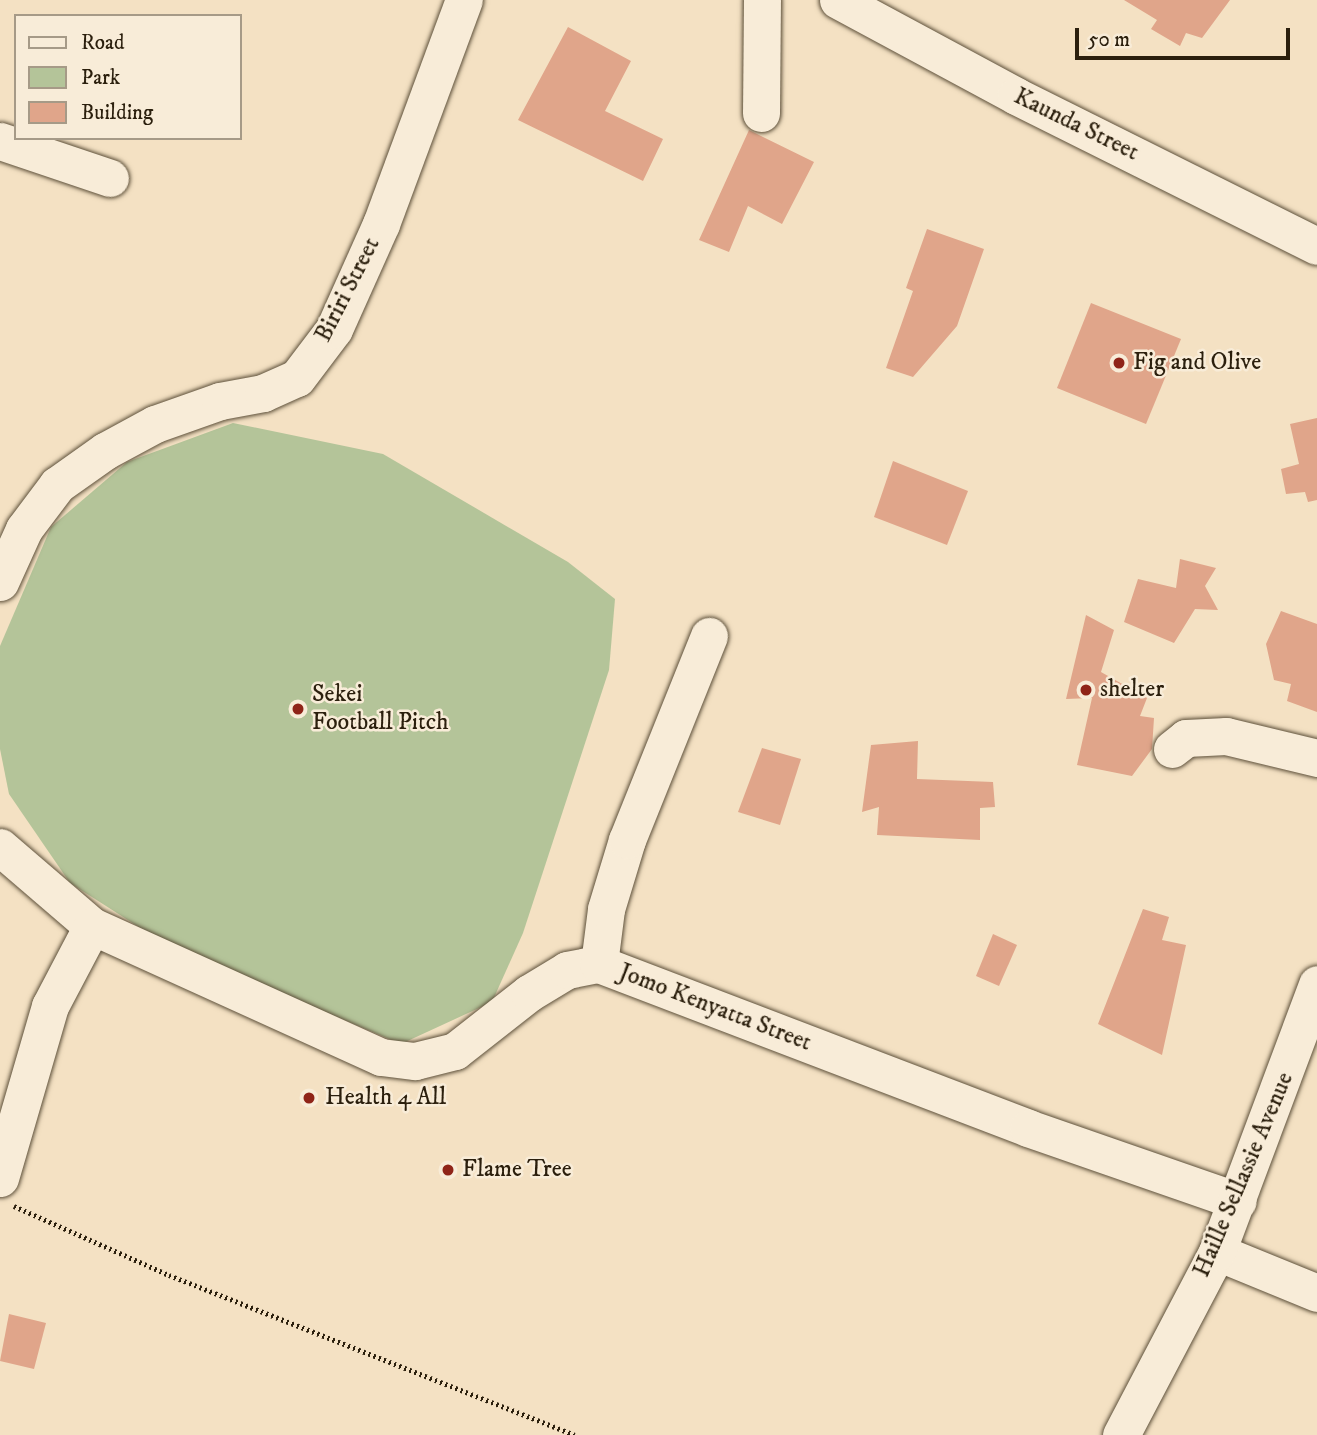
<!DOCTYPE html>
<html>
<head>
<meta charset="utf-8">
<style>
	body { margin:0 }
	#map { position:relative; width:1317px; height:1435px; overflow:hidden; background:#f4e1c3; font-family:"IM FELL DW Pica",serif }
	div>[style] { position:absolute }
	.green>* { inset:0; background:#b4c499 }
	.building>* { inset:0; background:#e0a58a }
	.path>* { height:4.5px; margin-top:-2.25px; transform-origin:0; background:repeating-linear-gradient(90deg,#2b1f0d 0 2px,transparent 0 5.5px) }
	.roads { filter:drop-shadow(0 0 2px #5d503a) drop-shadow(0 0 2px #5d503a) }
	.minor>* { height:37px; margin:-18.5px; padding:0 18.5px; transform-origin:18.5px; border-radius:18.5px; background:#f8ecd8 }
	.dots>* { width:19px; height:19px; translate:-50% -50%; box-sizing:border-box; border:4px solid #f8ecd8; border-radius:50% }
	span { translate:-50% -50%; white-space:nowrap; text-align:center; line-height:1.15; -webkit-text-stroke:5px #f8ecd8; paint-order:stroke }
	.street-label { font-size:24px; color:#2b1f0d }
	.poi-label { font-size:24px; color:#2b1f0d }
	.left { translate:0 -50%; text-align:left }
	.legend { position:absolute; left:14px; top:14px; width:228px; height:126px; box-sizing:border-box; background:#f8ecd8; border:2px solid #a69a87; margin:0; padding:9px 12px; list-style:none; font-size:21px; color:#2b1f0d }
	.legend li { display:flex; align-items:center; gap:14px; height:35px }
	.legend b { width:35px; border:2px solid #a69a87 }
	.scale { position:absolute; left:1075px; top:28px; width:215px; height:32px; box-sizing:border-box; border:4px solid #2b1f0d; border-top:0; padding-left:9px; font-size:21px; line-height:24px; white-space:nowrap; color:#2b1f0d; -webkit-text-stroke:5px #f8ecd8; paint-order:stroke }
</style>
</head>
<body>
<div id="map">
	<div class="green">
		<div style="clip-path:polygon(233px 423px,383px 454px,568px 562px,615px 599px,609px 670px,523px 933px,492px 1002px,401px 1044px,167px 945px,70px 883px,9px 794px,0 749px,0 646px,51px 527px,127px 462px)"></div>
	</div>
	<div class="building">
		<div style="clip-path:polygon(1124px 0,1230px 0,1202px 38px,1186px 33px,1180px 46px,1151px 29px,1157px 20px)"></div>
		<div style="clip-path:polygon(568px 27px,631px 61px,605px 111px,663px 139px,643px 181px,518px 120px)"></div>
		<div style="clip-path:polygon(749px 130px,814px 162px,782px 224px,748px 206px,729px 252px,699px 240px)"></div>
		<div style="clip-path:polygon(927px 229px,984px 249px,957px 326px,913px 377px,886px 368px,913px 291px,906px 288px)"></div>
		<div style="clip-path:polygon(1091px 303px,1181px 339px,1146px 424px,1057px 388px)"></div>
		<div style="clip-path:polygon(1317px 418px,1317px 500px,1308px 502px,1305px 492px,1286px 494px,1281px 469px,1299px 464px,1290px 424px)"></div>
		<div style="clip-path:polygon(893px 461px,968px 491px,947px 545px,874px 517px)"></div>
		<div style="clip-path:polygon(1180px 559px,1216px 568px,1205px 586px,1218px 610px,1195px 609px,1174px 643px,1124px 622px,1138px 579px,1176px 588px)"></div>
		<div style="clip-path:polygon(1281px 611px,1317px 624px,1317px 712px,1287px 701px,1291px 684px,1274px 680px,1266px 644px)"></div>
		<div style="clip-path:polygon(1086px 615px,1114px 630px,1101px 672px,1147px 698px,1140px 716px,1154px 718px,1152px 749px,1132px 776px,1077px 765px,1092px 698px,1066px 699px)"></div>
		<div style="clip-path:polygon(918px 741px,917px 779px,993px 782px,995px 807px,980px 808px,980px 840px,877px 835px,879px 807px,862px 812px,871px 745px)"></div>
		<div style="clip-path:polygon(762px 748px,801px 759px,780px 825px,738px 812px)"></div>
		<div style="clip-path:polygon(1143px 909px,1169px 917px,1162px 940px,1186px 945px,1162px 1055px,1098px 1024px)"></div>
		<div style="clip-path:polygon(993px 934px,1017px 945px,999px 986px,976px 976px)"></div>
		<div style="clip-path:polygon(9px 1314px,46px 1323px,34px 1369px,0 1361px)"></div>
	</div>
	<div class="path">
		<div style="left:14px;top:1206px;width:170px;rotate:24deg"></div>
		<div style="left:169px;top:1275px;width:436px;rotate:21.5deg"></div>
	</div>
	<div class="roads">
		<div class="minor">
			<div style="left:838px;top:0;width:202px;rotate:28.3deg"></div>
			<div style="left:1016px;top:96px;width:336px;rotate:26.5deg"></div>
			<div style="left:761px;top:113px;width:113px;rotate:-89.5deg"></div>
			<div style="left:0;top:141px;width:116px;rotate:18.6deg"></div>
			<div style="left:0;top:582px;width:58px;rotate:-65.6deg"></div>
			<div style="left:24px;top:529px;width:55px;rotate:-53.1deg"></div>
			<div style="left:57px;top:485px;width:59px;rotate:-35.3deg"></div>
			<div style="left:105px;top:451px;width:57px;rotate:-28.4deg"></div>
			<div style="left:155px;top:424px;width:69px;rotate:-19.5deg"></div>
			<div style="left:220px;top:401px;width:44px;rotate:-10.5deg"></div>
			<div style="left:263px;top:393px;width:37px;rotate:-24deg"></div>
			<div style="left:297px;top:378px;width:61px;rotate:-52.9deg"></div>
			<div style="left:334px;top:329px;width:115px;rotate:-65.9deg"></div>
			<div style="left:381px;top:224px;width:239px;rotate:-69.7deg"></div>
			<div style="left:1172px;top:749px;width:18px;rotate:-38deg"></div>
			<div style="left:1186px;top:738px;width:40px;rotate:-2.9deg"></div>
			<div style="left:1226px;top:736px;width:94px;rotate:13.6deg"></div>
			<div style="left:0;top:847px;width:121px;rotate:40.7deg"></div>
			<div style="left:92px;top:926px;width:317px;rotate:24.4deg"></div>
			<div style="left:381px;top:1057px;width:34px;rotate:7deg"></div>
			<div style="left:415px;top:1061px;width:41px;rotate:-14deg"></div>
			<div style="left:455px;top:1051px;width:94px;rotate:-38.1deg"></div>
			<div style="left:529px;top:993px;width:44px;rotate:-31.2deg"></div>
			<div style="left:567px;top:970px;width:33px;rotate:-11deg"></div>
			<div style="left:599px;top:964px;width:459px;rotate:20.9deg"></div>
			<div style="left:1028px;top:1128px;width:222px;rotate:19.2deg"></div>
			<div style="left:599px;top:964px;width:55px;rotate:-82.7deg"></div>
			<div style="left:606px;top:909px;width:72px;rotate:-73.1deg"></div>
			<div style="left:627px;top:840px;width:220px;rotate:-68.1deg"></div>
			<div style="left:0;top:1178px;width:179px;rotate:-73.8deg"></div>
			<div style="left:50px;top:1006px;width:90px;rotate:-62.3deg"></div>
			<div style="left:1217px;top:1252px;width:108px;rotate:22.3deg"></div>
			<div style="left:1121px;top:1435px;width:207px;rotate:-62.3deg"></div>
			<div style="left:1217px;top:1252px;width:286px;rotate:-69.5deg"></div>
		</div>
	</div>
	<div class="dots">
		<div style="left:1119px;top:363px;background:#8f2418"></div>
		<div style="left:1086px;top:690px;background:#8f2418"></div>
		<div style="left:298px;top:709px;background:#8f2418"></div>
		<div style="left:309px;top:1098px;background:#8f2418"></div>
		<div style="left:448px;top:1170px;background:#8f2418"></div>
	</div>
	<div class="street-label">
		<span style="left:1076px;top:125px;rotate:26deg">Kaunda Street</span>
		<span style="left:348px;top:290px;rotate:-63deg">Biriri Street</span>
		<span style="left:715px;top:1008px;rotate:21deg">Jomo Kenyatta Street</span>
		<span style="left:1244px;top:1175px;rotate:-67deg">Haille Sellassie Avenue</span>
	</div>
	<div class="poi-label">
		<span class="left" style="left:1133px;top:363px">Fig and Olive</span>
		<span class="left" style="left:1100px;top:690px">shelter</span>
		<span class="left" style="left:312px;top:709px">Sekei<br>Football Pitch</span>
		<span class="left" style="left:325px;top:1098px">Health 4 All</span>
		<span class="left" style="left:462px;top:1170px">Flame Tree</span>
	</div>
	<ul class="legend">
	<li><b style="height:9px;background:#f8ecd8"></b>Road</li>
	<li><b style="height:19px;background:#b4c499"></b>Park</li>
	<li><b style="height:19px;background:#e0a58a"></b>Building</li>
	</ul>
	<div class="scale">50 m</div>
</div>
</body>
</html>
